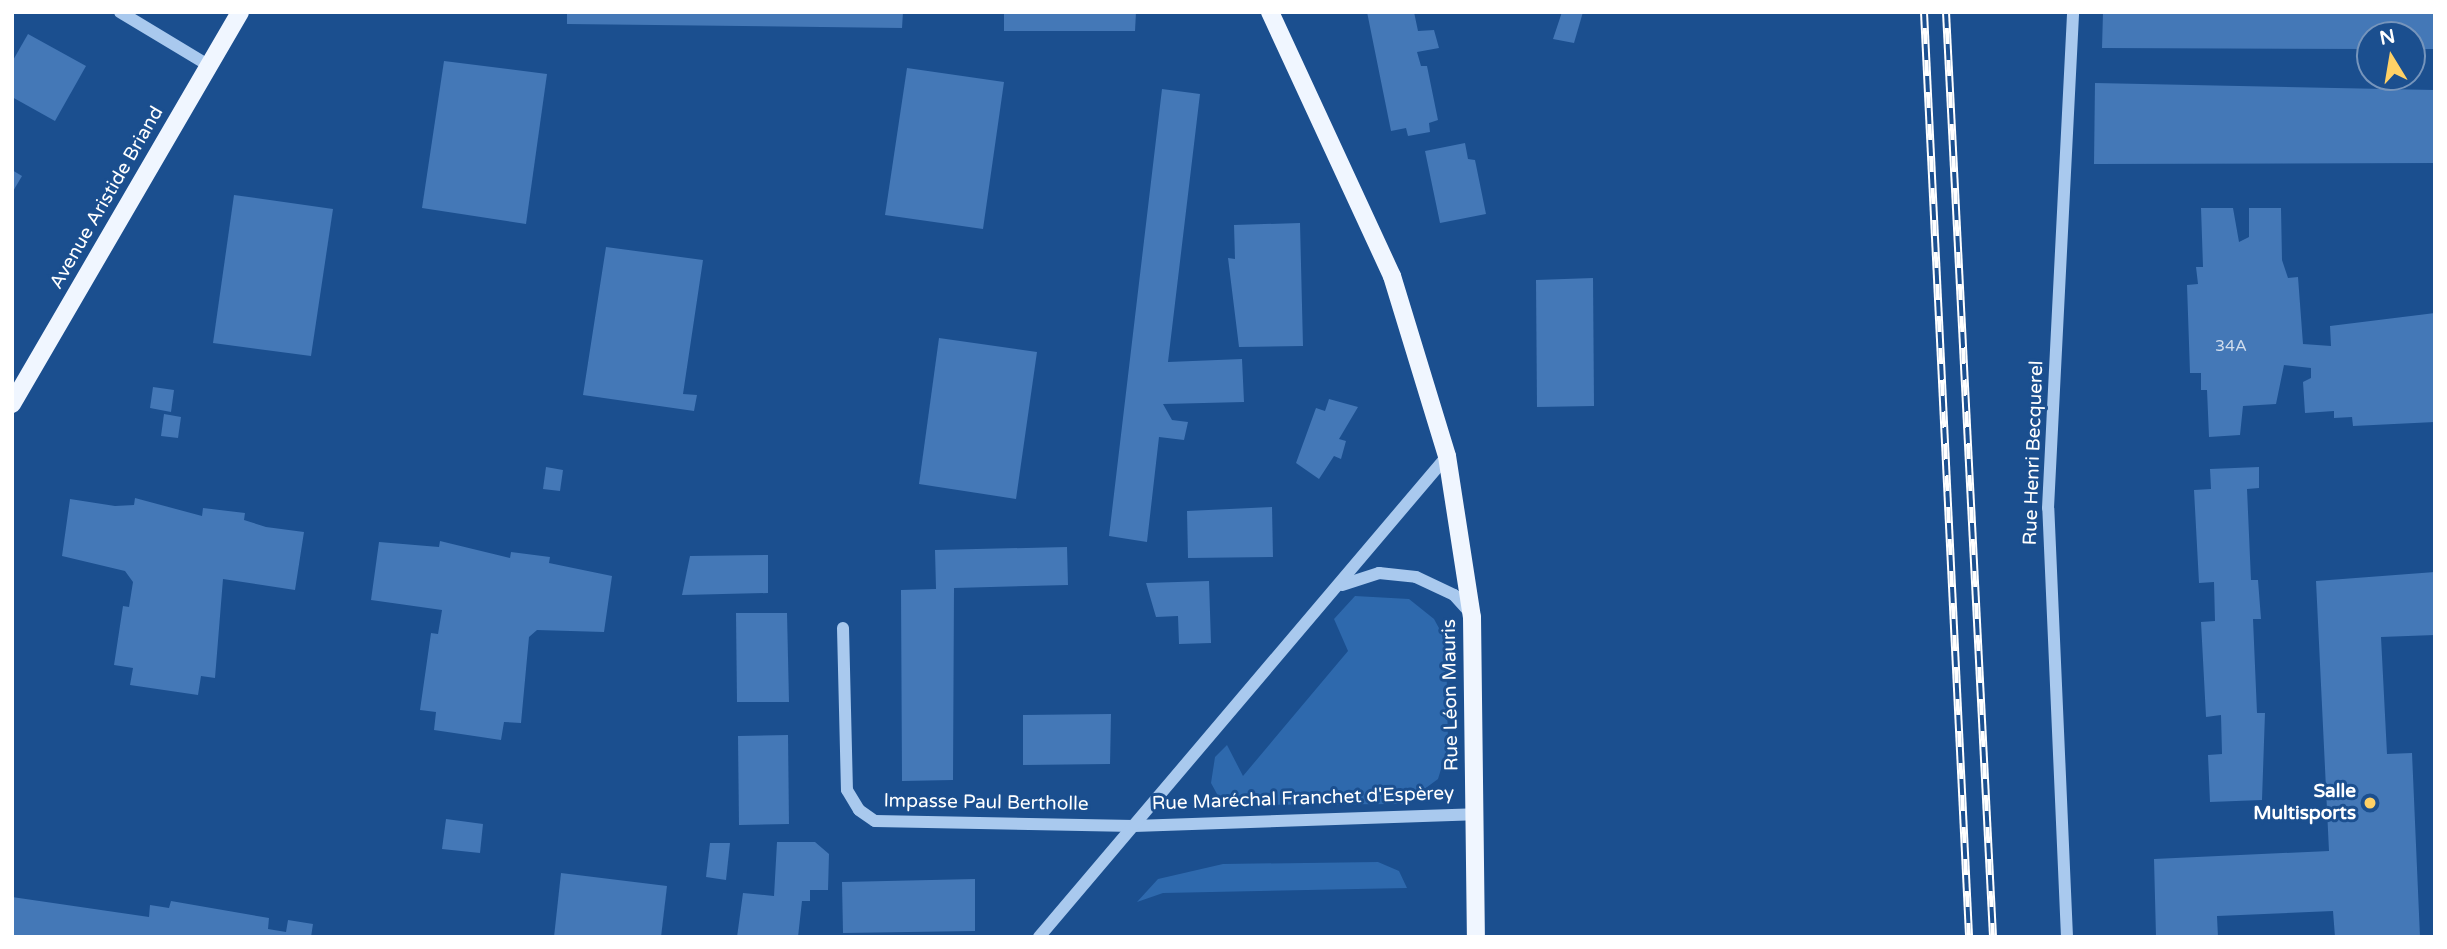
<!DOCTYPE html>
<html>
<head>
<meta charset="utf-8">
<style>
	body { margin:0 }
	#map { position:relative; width:2447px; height:949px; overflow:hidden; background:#1b4f8f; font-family:"Varela Round",sans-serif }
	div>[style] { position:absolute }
	.green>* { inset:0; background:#2e69ad }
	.building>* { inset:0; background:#4478b7 }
	.minor>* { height:12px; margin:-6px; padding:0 6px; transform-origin:6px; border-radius:6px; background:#a9c9ee }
	.major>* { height:18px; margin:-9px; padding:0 9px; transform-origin:9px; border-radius:9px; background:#f0f6ff }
	.rail>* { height:8px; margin-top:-4px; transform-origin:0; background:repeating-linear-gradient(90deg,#1b4f8f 0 16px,#fff 0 32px); box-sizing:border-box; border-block:2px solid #fff }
	.dots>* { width:19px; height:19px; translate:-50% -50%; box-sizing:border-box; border:4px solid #1b4f8f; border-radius:50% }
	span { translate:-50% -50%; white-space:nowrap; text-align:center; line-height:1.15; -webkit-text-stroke:6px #1b4f8f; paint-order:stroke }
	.number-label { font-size:16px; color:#d0dded }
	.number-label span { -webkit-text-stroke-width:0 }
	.street-label { font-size:19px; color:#fff }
	.poi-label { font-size:19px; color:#fff; font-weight:700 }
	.right { translate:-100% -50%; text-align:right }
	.frame { position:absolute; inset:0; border:14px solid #fff; pointer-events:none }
	.north { position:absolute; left:2356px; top:21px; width:70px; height:70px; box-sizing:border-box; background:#1b4f8f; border:2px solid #7695bc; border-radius:50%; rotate:349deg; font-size:19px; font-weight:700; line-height:28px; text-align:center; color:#fff }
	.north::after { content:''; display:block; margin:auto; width:24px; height:32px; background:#ffd166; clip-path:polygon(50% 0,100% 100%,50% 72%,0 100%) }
</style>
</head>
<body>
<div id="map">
	<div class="green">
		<div style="clip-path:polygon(1355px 596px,1409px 599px,1434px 619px,1446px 641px,1448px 746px,1438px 779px,1404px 804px,1223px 805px,1211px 783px,1215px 757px,1227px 745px,1243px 776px,1348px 651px,1334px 619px)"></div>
		<div style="clip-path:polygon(1378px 862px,1399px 871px,1407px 888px,1163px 893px,1137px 902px,1158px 879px,1223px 864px)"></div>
	</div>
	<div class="building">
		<div style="clip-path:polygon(567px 12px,903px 12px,902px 28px,567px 24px)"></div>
		<div style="clip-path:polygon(1004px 12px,1136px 12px,1135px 31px,1004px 31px)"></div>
		<div style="clip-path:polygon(1367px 12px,1414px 12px,1418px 31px,1434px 30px,1439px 48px,1417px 52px,1421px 66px,1427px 66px,1438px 120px,1429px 123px,1430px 132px,1408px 136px,1406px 128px,1391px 131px)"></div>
		<div style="clip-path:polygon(1562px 12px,1583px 12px,1574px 43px,1553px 39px)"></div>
		<div style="clip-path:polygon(2103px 12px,2435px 12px,2435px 49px,2412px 49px,2412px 35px,2370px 35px,2370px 49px,2102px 48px)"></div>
		<div style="clip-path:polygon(28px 34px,86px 66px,55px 121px,12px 97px,12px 62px)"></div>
		<div style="clip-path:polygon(444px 61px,547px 74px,526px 224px,422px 208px)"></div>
		<div style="clip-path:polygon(907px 68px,1004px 82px,983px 229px,885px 215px)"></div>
		<div style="clip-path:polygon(2095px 83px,2435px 90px,2435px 163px,2094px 164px)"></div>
		<div style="clip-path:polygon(1162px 89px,1200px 94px,1168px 362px,1242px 359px,1244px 402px,1163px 404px,1172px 420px,1188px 422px,1184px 440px,1159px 437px,1147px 542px,1109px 536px)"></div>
		<div style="clip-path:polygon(1465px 143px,1468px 159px,1475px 160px,1486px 214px,1440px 223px,1425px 151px)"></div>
		<div style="clip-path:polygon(12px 170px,22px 176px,12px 193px)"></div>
		<div style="clip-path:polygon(234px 195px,333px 209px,311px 356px,213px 343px)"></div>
		<div style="clip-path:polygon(2201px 208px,2233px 208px,2239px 242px,2249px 237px,2249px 208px,2281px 208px,2282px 260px,2288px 278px,2298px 277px,2303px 344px,2331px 346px,2330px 326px,2435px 313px,2435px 422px,2353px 426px,2352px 417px,2334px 418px,2334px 411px,2305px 413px,2303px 382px,2311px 378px,2311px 368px,2284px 365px,2276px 404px,2243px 406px,2240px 435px,2209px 437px,2207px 390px,2201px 390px,2201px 373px,2190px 373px,2187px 285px,2198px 284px,2196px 267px,2203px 267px)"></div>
		<div style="clip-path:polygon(1300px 223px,1303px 346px,1239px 347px,1228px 258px,1235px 259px,1234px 225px)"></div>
		<div style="clip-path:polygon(606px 247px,703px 260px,683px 394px,697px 395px,694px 411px,583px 395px)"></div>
		<div style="clip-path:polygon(1593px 278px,1594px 406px,1537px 407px,1536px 280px)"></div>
		<div style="clip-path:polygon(939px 338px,1037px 352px,1016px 499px,919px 484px)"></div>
		<div style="clip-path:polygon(153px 387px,174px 390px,171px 412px,150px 408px)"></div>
		<div style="clip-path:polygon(1329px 399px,1358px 407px,1339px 439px,1346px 441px,1341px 459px,1334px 456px,1319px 479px,1296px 463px,1316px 408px,1325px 411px)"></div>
		<div style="clip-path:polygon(164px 414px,181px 417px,178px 438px,161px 436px)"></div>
		<div style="clip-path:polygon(546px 467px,563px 470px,560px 491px,543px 489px)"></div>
		<div style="clip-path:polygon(2259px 467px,2259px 488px,2247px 489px,2251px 580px,2258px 580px,2261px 619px,2253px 619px,2257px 713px,2265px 713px,2262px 800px,2210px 802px,2208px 755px,2222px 754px,2221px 715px,2206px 717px,2201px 622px,2215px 621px,2214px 582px,2199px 583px,2194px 490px,2211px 489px,2210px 469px)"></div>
		<div style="clip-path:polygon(135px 498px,202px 516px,203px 508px,245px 513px,244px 520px,266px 527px,304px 532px,295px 590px,223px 579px,215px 678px,201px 676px,198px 695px,130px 685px,133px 668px,114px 665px,123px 606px,129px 607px,133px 582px,125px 571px,62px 556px,70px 499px,115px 506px,134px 505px)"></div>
		<div style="clip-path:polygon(1272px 507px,1273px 557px,1188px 558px,1187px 511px)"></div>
		<div style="clip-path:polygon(440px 541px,510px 558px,511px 552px,550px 557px,549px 563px,612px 576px,604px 632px,537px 630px,529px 637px,521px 723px,504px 722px,501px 740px,434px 730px,436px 712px,420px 710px,431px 633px,438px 634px,442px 610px,371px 600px,379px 542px,439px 547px)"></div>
		<div style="clip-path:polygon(1067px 547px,1068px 585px,954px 588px,953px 780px,902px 781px,901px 590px,936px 589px,935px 550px)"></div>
		<div style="clip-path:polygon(768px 555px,768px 593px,682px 595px,690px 556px)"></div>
		<div style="clip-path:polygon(2435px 572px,2435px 635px,2381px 637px,2387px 754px,2412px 753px,2420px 937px,2335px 937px,2333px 911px,2217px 916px,2218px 937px,2156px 937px,2154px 859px,2329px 851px,2316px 581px)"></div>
		<div style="clip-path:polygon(1209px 581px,1211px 643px,1179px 644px,1178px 616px,1156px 617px,1146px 583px)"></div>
		<div style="clip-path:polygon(736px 613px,787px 613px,789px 702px,737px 702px)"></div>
		<div style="clip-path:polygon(1111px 714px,1110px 764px,1023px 765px,1023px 715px)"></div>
		<div style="clip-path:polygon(788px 735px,789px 824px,739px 825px,738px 736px)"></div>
		<div style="clip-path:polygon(446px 819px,483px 824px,480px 853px,442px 849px)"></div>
		<div style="clip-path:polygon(777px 842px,815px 842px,829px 854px,828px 890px,810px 890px,810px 901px,802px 901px,798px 937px,737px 937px,743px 893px,774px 896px)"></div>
		<div style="clip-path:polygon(710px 843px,730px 843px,726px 880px,706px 877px)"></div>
		<div style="clip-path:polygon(561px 873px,667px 886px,661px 937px,554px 937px)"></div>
		<div style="clip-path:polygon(975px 879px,975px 931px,843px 933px,842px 882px)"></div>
		<div style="clip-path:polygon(12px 897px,149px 917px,150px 905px,169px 908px,171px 901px,269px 918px,268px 929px,286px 932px,288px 920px,313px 924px,311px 937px,12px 937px)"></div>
	</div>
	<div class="minor">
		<div style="left:120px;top:12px;width:103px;rotate:31.1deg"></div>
		<div style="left:1342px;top:585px;width:39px;rotate:-18deg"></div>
		<div style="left:1379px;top:573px;width:37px;rotate:6deg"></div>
		<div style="left:1416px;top:577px;width:42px;rotate:25.3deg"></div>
		<div style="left:1454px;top:595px;width:24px;rotate:48deg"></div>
		<div style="left:843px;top:628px;width:162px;rotate:88.6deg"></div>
		<div style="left:847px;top:790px;width:23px;rotate:59deg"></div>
		<div style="left:859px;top:810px;width:19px;rotate:35deg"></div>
		<div style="left:875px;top:821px;width:259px;rotate:1.1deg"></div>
		<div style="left:1134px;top:826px;width:340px;rotate:-2deg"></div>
		<div style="left:1039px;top:937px;width:631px;rotate:-49.69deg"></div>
		<div style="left:2067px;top:937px;width:429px;rotate:-92.5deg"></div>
		<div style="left:2048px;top:508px;width:497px;rotate:-87.1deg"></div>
	</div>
	<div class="major">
		<div style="left:1270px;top:12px;width:291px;rotate:65.2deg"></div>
		<div style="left:1392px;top:276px;width:188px;rotate:73deg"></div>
		<div style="left:1447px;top:456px;width:163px;rotate:81.2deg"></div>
		<div style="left:1472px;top:617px;width:320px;rotate:89.3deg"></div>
		<div style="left:12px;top:404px;width:453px;rotate:-59.8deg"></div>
	</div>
	<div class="rail">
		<div style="left:1924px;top:12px;width:926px;rotate:87.21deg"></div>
		<div style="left:1946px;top:12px;width:926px;rotate:87.09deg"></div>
	</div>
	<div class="dots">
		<div style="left:2370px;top:803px;background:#ffd166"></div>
	</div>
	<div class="number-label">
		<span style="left:2231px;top:346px">34A</span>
	</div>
	<div class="street-label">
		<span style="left:107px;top:198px;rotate:-60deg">Avenue Aristide Briand</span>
		<span style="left:2034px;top:453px;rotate:-88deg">Rue Henri Becquerel</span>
		<span style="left:1451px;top:695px;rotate:-91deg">Rue Léon Mauris</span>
		<span style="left:1303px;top:799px;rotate:-2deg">Rue Maréchal Franchet d'Espèrey</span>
		<span style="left:986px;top:803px;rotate:1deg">Impasse Paul Bertholle</span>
	</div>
	<div class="poi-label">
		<span class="right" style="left:2356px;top:803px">Salle<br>Multisports</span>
	</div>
	<div class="frame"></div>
	<div class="north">N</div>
</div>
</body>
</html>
